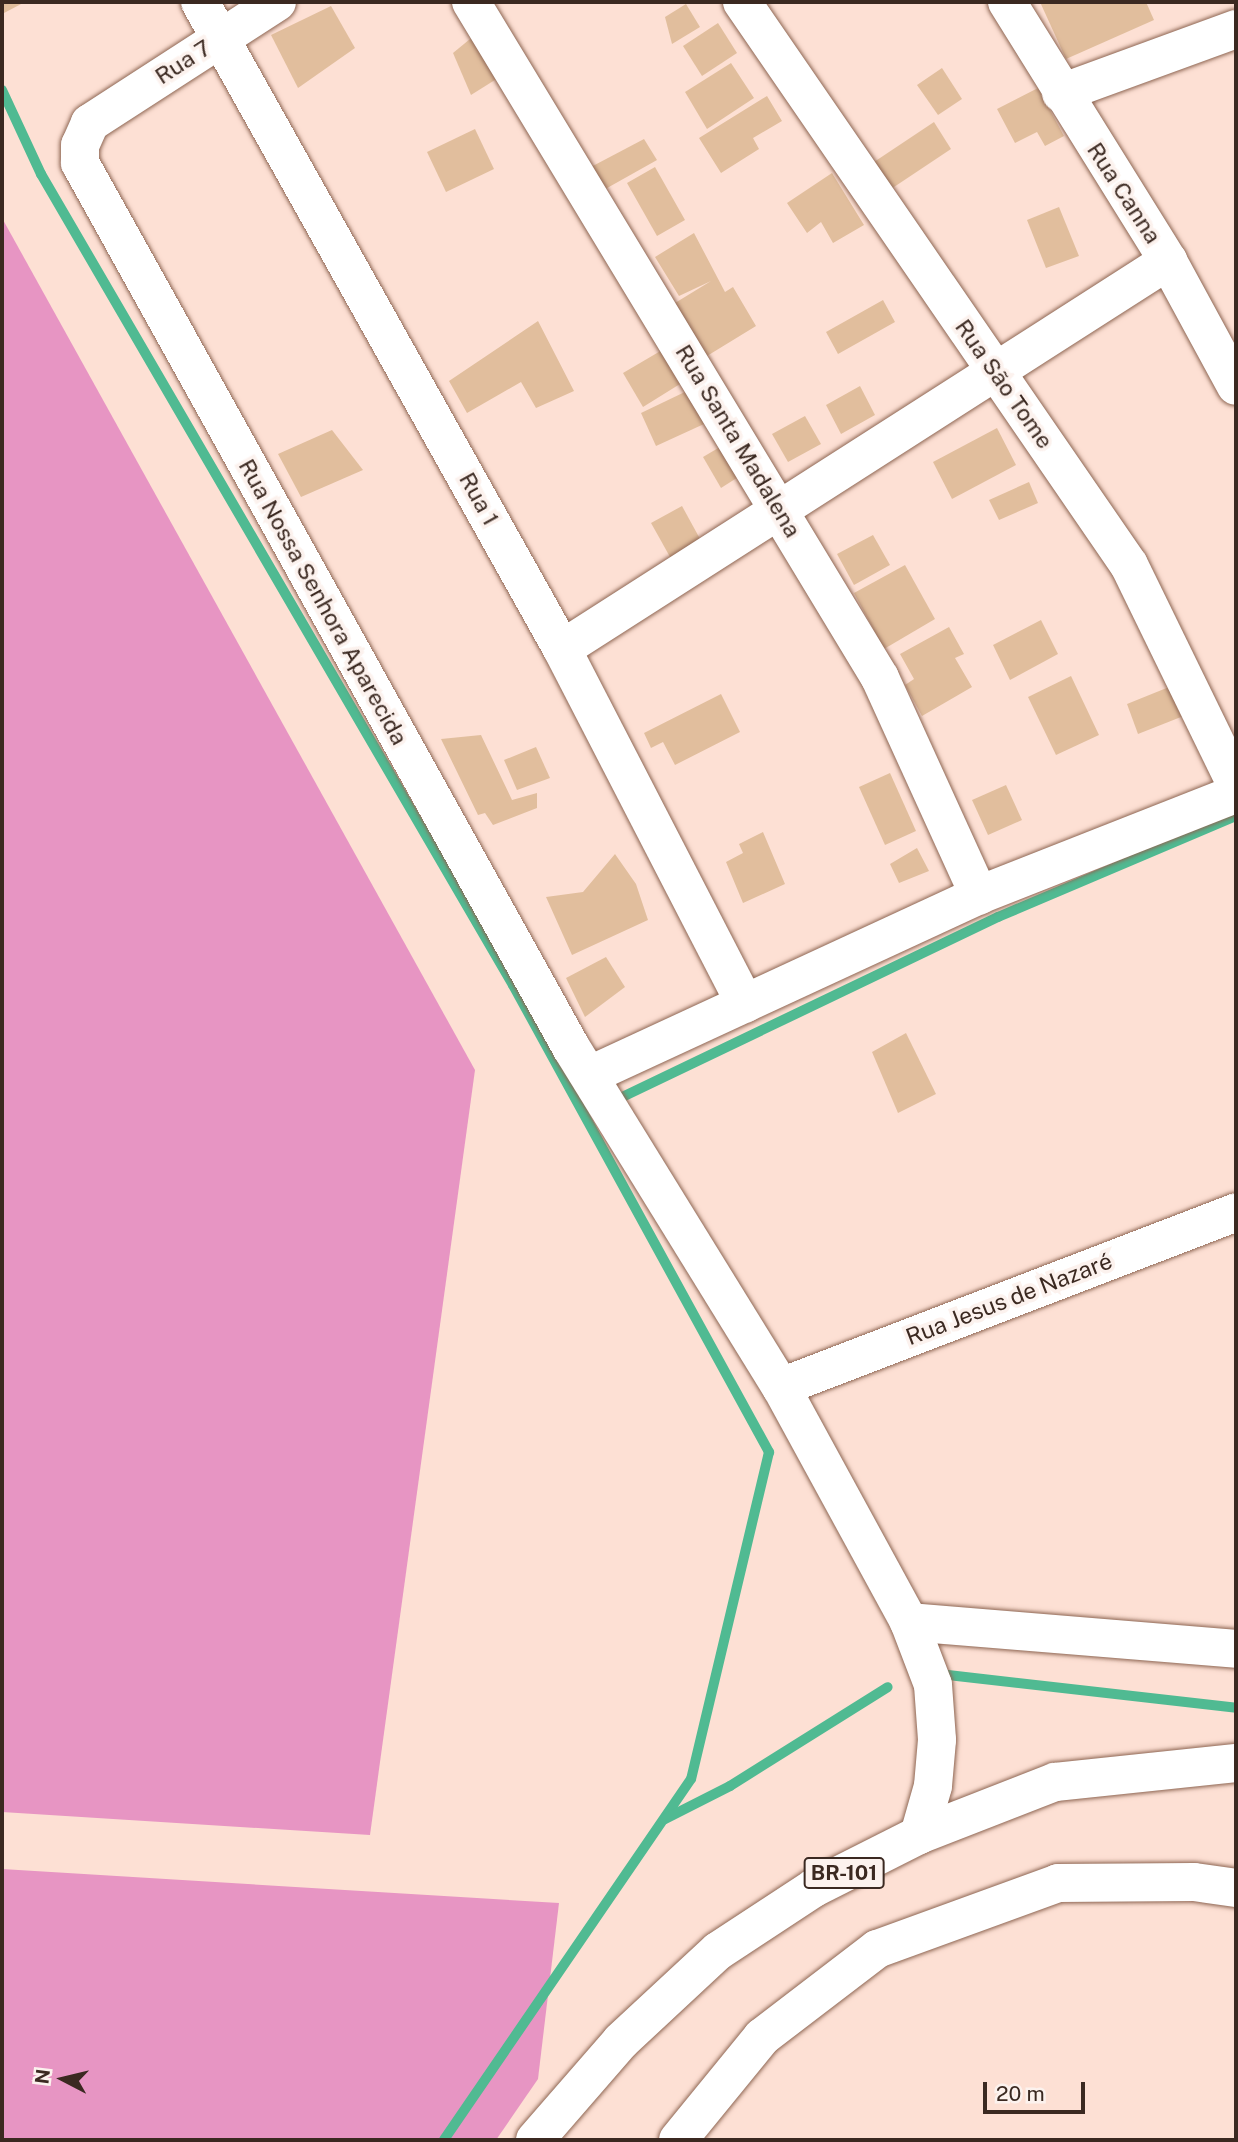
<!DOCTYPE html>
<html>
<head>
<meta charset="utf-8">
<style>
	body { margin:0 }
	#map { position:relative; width:1238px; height:2142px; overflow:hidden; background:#fde0d4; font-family:"Public Sans",sans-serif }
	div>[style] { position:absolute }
	.forest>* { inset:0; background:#e795c3 }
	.stream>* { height:10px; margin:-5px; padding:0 5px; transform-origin:5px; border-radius:5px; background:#50ba92 }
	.building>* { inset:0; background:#e1be9d }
	.roads { filter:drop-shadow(0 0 2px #8e6653) drop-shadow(0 0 2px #8e6653) }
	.minor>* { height:38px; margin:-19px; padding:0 19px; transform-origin:19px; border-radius:19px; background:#fff }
	.tertiary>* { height:38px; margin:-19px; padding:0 19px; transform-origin:19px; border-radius:19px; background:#fff }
	.trunk>* { height:38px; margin:-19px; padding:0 19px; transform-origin:19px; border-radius:19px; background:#fff }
	span { translate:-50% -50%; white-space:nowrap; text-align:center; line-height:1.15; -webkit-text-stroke:7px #fcf2ee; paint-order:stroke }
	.shield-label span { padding:2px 5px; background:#fcf2ee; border:2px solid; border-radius:5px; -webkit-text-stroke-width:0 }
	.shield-label { font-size:21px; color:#3b2921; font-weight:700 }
	.street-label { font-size:23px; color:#3b2921 }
	.frame { position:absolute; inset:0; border:4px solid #3b2921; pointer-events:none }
	.north { position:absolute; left:28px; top:2044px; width:70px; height:70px; -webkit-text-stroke:5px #fcf2ee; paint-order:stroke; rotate:277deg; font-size:19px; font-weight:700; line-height:28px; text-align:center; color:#3b2921 }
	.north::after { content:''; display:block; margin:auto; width:24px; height:32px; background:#3b2921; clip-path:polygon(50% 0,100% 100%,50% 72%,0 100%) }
	.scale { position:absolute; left:983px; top:2082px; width:102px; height:32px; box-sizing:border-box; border:4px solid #3b2921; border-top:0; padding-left:9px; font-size:21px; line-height:24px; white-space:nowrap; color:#3b2921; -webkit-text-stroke:5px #fcf2ee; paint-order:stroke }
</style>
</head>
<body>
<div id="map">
	<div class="forest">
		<div style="clip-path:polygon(2px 218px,475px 1070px,370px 1835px,2px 1812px)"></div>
		<div style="clip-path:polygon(2px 1869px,559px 1903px,538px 2079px,496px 2140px,2px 2140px)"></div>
	</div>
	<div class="stream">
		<div style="left:2px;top:90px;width:93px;rotate:65.1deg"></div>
		<div style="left:41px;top:174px;width:938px;rotate:59.8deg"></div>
		<div style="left:513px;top:985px;width:533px;rotate:61.27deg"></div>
		<div style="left:769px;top:1452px;width:336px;rotate:103.4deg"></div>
		<div style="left:691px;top:1779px;width:437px;rotate:124.4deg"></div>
		<div style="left:616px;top:1100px;width:424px;rotate:-25.6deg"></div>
		<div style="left:998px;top:917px;width:259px;rotate:-23deg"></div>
		<div style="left:948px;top:1675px;width:290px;rotate:6.5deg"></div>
		<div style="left:665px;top:1819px;width:73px;rotate:-26.9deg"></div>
		<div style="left:730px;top:1786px;width:186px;rotate:-32.1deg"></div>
	</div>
	<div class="building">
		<div style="clip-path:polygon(2px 2px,25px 2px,4px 13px)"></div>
		<div style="clip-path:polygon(1040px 2px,1146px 2px,1154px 20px,1066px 59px)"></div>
		<div style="clip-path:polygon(686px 4px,700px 27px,672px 44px,665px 17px)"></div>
		<div style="clip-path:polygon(331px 6px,355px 48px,298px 88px,271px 35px)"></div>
		<div style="clip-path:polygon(718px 23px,737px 53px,702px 76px,683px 46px)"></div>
		<div style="clip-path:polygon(481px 30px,506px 73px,471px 95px,453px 53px)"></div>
		<div style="clip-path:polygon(731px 63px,754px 98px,707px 129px,685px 92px)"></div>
		<div style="clip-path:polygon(942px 68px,962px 99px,938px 115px,917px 85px)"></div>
		<div style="clip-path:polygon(1038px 88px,1064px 136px,1045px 146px,1037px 132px,1015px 143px,997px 109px)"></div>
		<div style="clip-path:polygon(767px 96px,782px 121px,753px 138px,759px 149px,721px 173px,699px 138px)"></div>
		<div style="clip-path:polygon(934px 122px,951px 149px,891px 189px,874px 162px)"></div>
		<div style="clip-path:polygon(475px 129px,494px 169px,446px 192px,427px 152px)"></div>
		<div style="clip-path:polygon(644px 139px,657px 160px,600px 192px,589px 168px)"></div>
		<div style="clip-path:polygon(655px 167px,685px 220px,657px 236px,627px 183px)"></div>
		<div style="clip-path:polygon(832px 173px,864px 225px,833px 243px,821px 222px,807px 233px,787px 203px)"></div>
		<div style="clip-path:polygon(1059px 207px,1079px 256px,1046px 268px,1027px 220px)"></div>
		<div style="clip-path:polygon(694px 233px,725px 292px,733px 287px,756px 326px,707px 356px,675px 303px,711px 281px,679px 296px,655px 257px)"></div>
		<div style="clip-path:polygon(883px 300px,895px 322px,838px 354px,826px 332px)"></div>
		<div style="clip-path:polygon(538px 321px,574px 391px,536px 408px,521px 382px,467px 413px,449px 381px)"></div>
		<div style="clip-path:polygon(669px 346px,688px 379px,643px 407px,623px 373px)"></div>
		<div style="clip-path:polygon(860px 386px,875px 415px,841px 434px,826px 405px)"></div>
		<div style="clip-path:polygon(689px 390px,704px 424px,656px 446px,641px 413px)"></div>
		<div style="clip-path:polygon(805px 416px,821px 444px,788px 462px,772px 434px)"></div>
		<div style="clip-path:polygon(997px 428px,1016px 465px,952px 499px,933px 462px)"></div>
		<div style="clip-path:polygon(332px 430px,363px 470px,301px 497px,278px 454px)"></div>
		<div style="clip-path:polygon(725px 444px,743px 474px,721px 488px,703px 457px)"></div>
		<div style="clip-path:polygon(1029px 482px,1038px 503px,999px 520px,989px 500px)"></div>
		<div style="clip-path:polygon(682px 506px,705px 548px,674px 564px,651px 523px)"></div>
		<div style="clip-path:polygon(873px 535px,890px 565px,854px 585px,837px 554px)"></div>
		<div style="clip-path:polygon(905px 565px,935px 619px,884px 649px,854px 593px)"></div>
		<div style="clip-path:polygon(1041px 620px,1058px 654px,1010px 680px,993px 645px)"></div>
		<div style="clip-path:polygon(949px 627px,964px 654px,955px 658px,972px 687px,922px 716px,905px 685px,914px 679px,900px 654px)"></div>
		<div style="clip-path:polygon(1071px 676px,1099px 735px,1056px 755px,1028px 697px)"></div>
		<div style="clip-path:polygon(1174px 685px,1186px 715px,1138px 734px,1127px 704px)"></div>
		<div style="clip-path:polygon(721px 694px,740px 732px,675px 765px,663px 742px,651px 748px,644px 733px)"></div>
		<div style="clip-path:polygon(481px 735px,512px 800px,537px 793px,537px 808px,493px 825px,485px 813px,478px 815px,441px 739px)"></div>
		<div style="clip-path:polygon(536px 747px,550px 778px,517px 790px,504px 760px)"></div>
		<div style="clip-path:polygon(890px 773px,916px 831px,885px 845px,859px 787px)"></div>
		<div style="clip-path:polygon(1006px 785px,1022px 820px,988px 835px,972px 800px)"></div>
		<div style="clip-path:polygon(763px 832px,785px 884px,743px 903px,726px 862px,743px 853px,739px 844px)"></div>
		<div style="clip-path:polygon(917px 848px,929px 871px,899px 883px,890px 864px)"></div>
		<div style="clip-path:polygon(615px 854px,636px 884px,648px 920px,572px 955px,546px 897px,583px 892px)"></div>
		<div style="clip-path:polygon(606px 957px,625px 987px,585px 1017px,566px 978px)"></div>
		<div style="clip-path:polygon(906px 1033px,936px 1094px,898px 1113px,872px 1052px)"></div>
	</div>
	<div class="roads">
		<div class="minor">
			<div style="left:200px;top:2px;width:741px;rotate:60.77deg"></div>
			<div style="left:562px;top:649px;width:399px;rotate:62.7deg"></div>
			<div style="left:277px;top:2px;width:223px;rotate:147.1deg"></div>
			<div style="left:90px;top:123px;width:24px;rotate:114deg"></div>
			<div style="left:80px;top:145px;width:18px;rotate:90deg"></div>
			<div style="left:80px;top:163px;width:1013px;rotate:60.96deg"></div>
			<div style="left:572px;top:1049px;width:397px;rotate:58.3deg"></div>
			<div style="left:781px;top:1387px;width:268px;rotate:61.4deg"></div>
			<div style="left:909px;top:1622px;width:67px;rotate:69.1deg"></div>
			<div style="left:933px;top:1685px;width:55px;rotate:85.8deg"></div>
			<div style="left:937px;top:1740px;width:46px;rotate:95deg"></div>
			<div style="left:933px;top:1786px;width:51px;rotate:105.9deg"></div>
			<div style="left:471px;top:2px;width:790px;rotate:58.82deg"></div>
			<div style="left:880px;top:678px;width:239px;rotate:65.5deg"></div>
			<div style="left:742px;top:2px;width:683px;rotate:55.5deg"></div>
			<div style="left:1129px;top:565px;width:244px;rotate:64deg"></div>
			<div style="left:1007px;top:2px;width:305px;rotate:58.1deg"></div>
			<div style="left:1168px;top:261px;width:142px;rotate:61.5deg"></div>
			<div style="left:1061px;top:93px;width:186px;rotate:-20.1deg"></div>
			<div style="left:562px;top:649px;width:720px;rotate:-32.63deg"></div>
			<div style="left:590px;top:1075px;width:429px;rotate:-24.8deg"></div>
			<div style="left:979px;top:895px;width:276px;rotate:-21.5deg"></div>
			<div style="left:781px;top:1387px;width:487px;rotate:-21deg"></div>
			<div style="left:909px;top:1622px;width:328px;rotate:4.7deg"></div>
		</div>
		<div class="tertiary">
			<div style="left:678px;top:2140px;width:133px;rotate:-50.8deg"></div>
			<div style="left:762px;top:2037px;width:145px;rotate:-37.4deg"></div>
			<div style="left:877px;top:1949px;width:193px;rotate:-20deg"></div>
			<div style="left:1058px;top:1883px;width:136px;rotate:-0.4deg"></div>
			<div style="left:1194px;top:1882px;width:42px;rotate:8.1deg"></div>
		</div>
		<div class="trunk">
			<div style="left:535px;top:2140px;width:131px;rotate:-49deg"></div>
			<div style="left:621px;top:2041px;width:132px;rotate:-42.9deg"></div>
			<div style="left:718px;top:1951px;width:115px;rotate:-33.3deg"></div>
			<div style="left:814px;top:1888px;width:118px;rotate:-26.8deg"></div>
			<div style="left:919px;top:1835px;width:146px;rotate:-21.3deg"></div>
			<div style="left:1055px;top:1782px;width:182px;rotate:-6deg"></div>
		</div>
	</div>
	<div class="shield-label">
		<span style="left:844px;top:1873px">BR-101</span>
	</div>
	<div class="street-label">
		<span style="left:183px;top:62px;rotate:-33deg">Rua 7</span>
		<span style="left:1124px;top:193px;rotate:57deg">Rua Canna</span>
		<span style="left:1004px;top:384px;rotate:55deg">Rua São Tome</span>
		<span style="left:738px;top:441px;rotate:59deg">Rua Santa Madalena</span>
		<span style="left:479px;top:499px;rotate:61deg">Rua 1</span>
		<span style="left:323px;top:602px;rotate:61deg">Rua Nossa Senhora Aparecida</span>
		<span style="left:1009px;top:1299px;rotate:-21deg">Rua Jesus de Nazaré</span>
	</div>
	<div class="frame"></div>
	<div class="north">N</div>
	<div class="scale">20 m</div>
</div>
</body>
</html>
